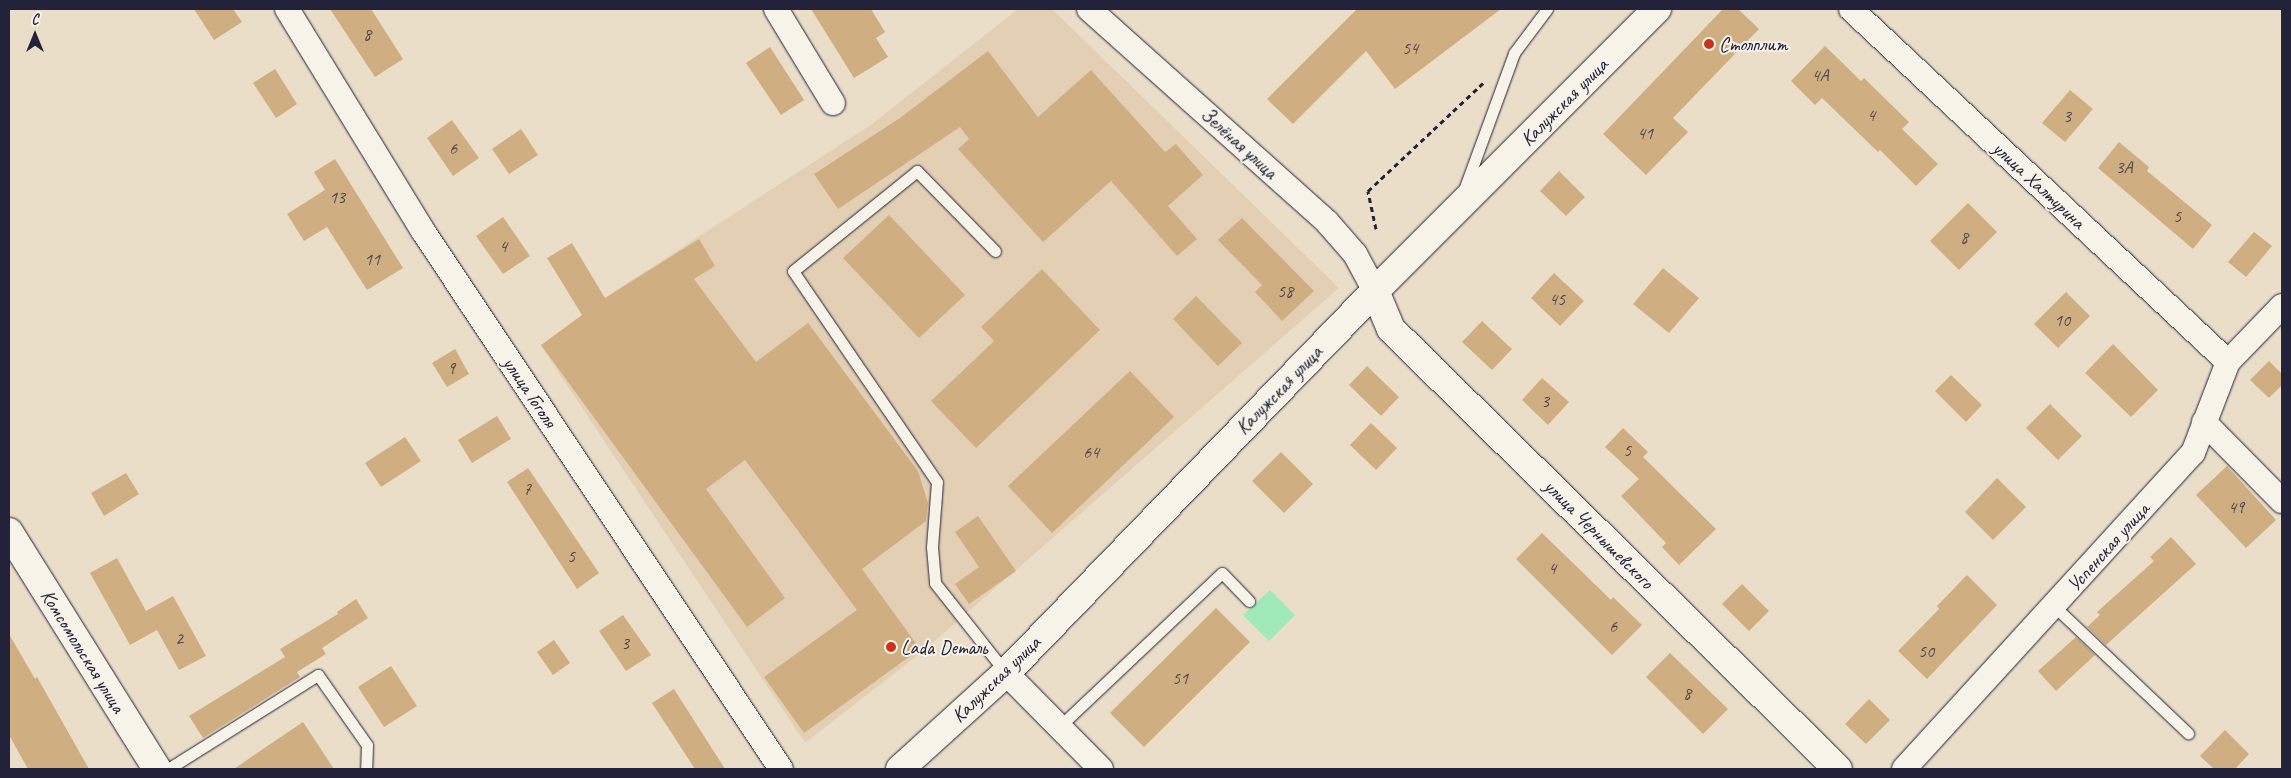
<!DOCTYPE html>
<html>
<head>
<meta charset="utf-8">
<style>
	body { margin:0 }
	#map { position:relative; width:2291px; height:778px; overflow:hidden; background:#ebdec9; font-family:Caveat,sans-serif }
	div>[style] { position:absolute }
	.built>* { inset:0; background:#e3d0b4 }
	.green>* { inset:0; background:#a0eab9 }
	.building>* { inset:0; background:#cfae82 }
	.path>* { height:3px; margin-top:-1.5px; transform-origin:0; background:repeating-linear-gradient(90deg,#22223b 0 5px,transparent 0 9px) }
	.roads { filter:drop-shadow(0 0 1px #22223b) drop-shadow(0 0 1px #22223b) }
	.service>* { height:11px; margin:-5.5px; padding:0 5.5px; transform-origin:5.5px; border-radius:5.5px; background:#f7f3e8 }
	.minor>* { height:24px; margin:-12px; padding:0 12px; transform-origin:12px; border-radius:12px; background:#f7f3e8 }
	.tertiary>* { height:28px; margin:-14px; padding:0 14px; transform-origin:14px; border-radius:14px; background:#f7f3e8 }
	.primary>* { height:28px; margin:-14px; padding:0 14px; transform-origin:14px; border-radius:14px; background:#f7f3e8 }
	.dots>* { width:14px; height:14px; translate:-50% -50%; box-sizing:border-box; border:2px solid #f7f3e8; border-radius:50% }
	span { translate:-50% -50%; white-space:nowrap; text-align:center; line-height:1.15; -webkit-text-stroke:4px #f7f3e8; paint-order:stroke }
	.number-label { font-size:18px; color:#4d454d }
	.number-label span { -webkit-text-stroke-width:0 }
	.poi-label { font-size:20px; color:#22223b }
	.left { translate:0 -50%; text-align:left }
	.street-label { font-size:20px; color:#22223b }
	.frame { position:absolute; inset:0; border:10px solid #22223b; pointer-events:none }
	.north { position:absolute; left:10px; top:10px; width:50px; height:50px; -webkit-text-stroke:4px #f7f3e8; paint-order:stroke; rotate:0deg; font-size:14px; font-weight:700; line-height:20px; text-align:center; color:#22223b }
	.north::after { content:''; display:block; margin:auto; width:18px; height:22px; background:#22223b; clip-path:polygon(50% 0,100% 100%,50% 72%,0 100%) }
</style>
</head>
<body>
<div id="map">
	<div class="built">
		<div style="clip-path:polygon(1018px 9px,1052px 9px,1339px 288px,922px 652px,805px 743px,541px 346px,615px 291px,872px 124px)"></div>
	</div>
	<div class="green">
		<div style="clip-path:polygon(1270px 590px,1295px 615px,1269px 641px,1243px 615px)"></div>
	</div>
	<div class="building">
		<div style="clip-path:polygon(194px 9px,233px 9px,242px 22px,214px 40px)"></div>
		<div style="clip-path:polygon(330px 9px,371px 9px,403px 59px,375px 77px)"></div>
		<div style="clip-path:polygon(811px 9px,871px 9px,885px 32px,876px 38px,888px 57px,854px 78px)"></div>
		<div style="clip-path:polygon(1357px 9px,1501px 9px,1395px 89px,1366px 51px,1293px 124px,1267px 99px)"></div>
		<div style="clip-path:polygon(1723px 9px,1738px 9px,1759px 29px,1673px 118px,1688px 132px,1646px 175px,1603px 134px)"></div>
		<div style="clip-path:polygon(1825px 46px,1861px 81px,1864px 78px,1909px 122px,1902px 129px,1938px 164px,1916px 186px,1880px 150px,1878px 152px,1822px 98px,1815px 105px,1791px 81px)"></div>
		<div style="clip-path:polygon(770px 47px,804px 100px,781px 115px,746px 63px)"></div>
		<div style="clip-path:polygon(988px 51px,1038px 117px,1091px 70px,1165px 152px,1176px 144px,1203px 175px,1168px 206px,1197px 239px,1177px 256px,1111px 181px,1043px 242px,958px 149px,969px 139px,960px 127px,838px 209px,814px 174px,900px 118px)"></div>
		<div style="clip-path:polygon(275px 69px,297px 104px,276px 118px,253px 83px)"></div>
		<div style="clip-path:polygon(2070px 90px,2093px 109px,2065px 142px,2042px 123px)"></div>
		<div style="clip-path:polygon(452px 120px,479px 158px,453px 176px,427px 138px)"></div>
		<div style="clip-path:polygon(521px 129px,538px 155px,509px 174px,492px 149px)"></div>
		<div style="clip-path:polygon(2119px 142px,2149px 167px,2147px 171px,2212px 225px,2193px 249px,2098px 168px)"></div>
		<div style="clip-path:polygon(335px 159px,403px 268px,367px 290px,327px 227px,304px 241px,287px 214px,325px 190px,314px 172px)"></div>
		<div style="clip-path:polygon(1559px 171px,1585px 197px,1566px 216px,1540px 191px)"></div>
		<div style="clip-path:polygon(1968px 203px,1997px 232px,1959px 270px,1930px 241px)"></div>
		<div style="clip-path:polygon(889px 215px,965px 295px,919px 338px,843px 258px)"></div>
		<div style="clip-path:polygon(503px 217px,530px 256px,503px 274px,476px 236px)"></div>
		<div style="clip-path:polygon(1242px 218px,1314px 291px,1282px 321px,1255px 292px,1262px 285px,1218px 240px)"></div>
		<div style="clip-path:polygon(2254px 232px,2272px 246px,2246px 277px,2228px 262px)"></div>
		<div style="clip-path:polygon(699px 239px,715px 266px,694px 279px,756px 362px,808px 323px,918px 471px,928px 503px,926px 521px,862px 569px,920px 649px,804px 733px,764px 677px,857px 610px,745px 460px,706px 489px,785px 598px,747px 627px,541px 345px,582px 315px,547px 258px,572px 243px,605px 298px)"></div>
		<div style="clip-path:polygon(1663px 268px,1699px 298px,1669px 333px,1633px 304px)"></div>
		<div style="clip-path:polygon(1042px 269px,1100px 330px,976px 448px,931px 401px,994px 341px,981px 327px)"></div>
		<div style="clip-path:polygon(1554px 273px,1584px 301px,1560px 326px,1531px 298px)"></div>
		<div style="clip-path:polygon(2066px 292px,2090px 316px,2058px 348px,2034px 324px)"></div>
		<div style="clip-path:polygon(1196px 296px,1242px 343px,1218px 366px,1173px 319px)"></div>
		<div style="clip-path:polygon(1482px 321px,1512px 349px,1492px 370px,1462px 342px)"></div>
		<div style="clip-path:polygon(2113px 344px,2158px 390px,2131px 417px,2085px 373px)"></div>
		<div style="clip-path:polygon(455px 349px,469px 374px,447px 387px,432px 363px)"></div>
		<div style="clip-path:polygon(2269px 361px,2282px 374px,2282px 385px,2269px 398px,2250px 380px)"></div>
		<div style="clip-path:polygon(1367px 366px,1399px 397px,1381px 416px,1349px 385px)"></div>
		<div style="clip-path:polygon(1130px 371px,1174px 417px,1052px 533px,1008px 486px)"></div>
		<div style="clip-path:polygon(1951px 375px,1982px 405px,1966px 422px,1935px 391px)"></div>
		<div style="clip-path:polygon(1542px 378px,1569px 402px,1548px 425px,1522px 400px)"></div>
		<div style="clip-path:polygon(2050px 404px,2082px 436px,2058px 460px,2026px 428px)"></div>
		<div style="clip-path:polygon(497px 416px,511px 439px,472px 463px,458px 440px)"></div>
		<div style="clip-path:polygon(1371px 423px,1397px 448px,1376px 470px,1350px 445px)"></div>
		<div style="clip-path:polygon(1623px 428px,1648px 452px,1643px 457px,1716px 529px,1679px 565px,1662px 547px,1666px 543px,1621px 496px,1639px 479px,1605px 447px)"></div>
		<div style="clip-path:polygon(405px 437px,421px 461px,381px 487px,365px 463px)"></div>
		<div style="clip-path:polygon(1281px 452px,1313px 484px,1284px 513px,1252px 481px)"></div>
		<div style="clip-path:polygon(2227px 466px,2276px 520px,2246px 548px,2196px 495px)"></div>
		<div style="clip-path:polygon(528px 468px,599px 573px,577px 589px,507px 482px)"></div>
		<div style="clip-path:polygon(126px 473px,139px 494px,104px 516px,91px 493px)"></div>
		<div style="clip-path:polygon(1997px 478px,2026px 507px,1993px 540px,1965px 512px)"></div>
		<div style="clip-path:polygon(978px 516px,1016px 571px,969px 604px,955px 584px,979px 567px,955px 532px)"></div>
		<div style="clip-path:polygon(1542px 533px,1611px 600px,1613px 597px,1642px 625px,1612px 655px,1516px 559px)"></div>
		<div style="clip-path:polygon(2171px 537px,2196px 564px,2106px 645px,2087px 627px,2100px 615px,2097px 612px,2154px 561px,2150px 557px)"></div>
		<div style="clip-path:polygon(117px 558px,146px 611px,173px 596px,206px 656px,179px 670px,157px 630px,130px 645px,90px 573px)"></div>
		<div style="clip-path:polygon(1967px 575px,1997px 605px,1927px 679px,1898px 651px,1939px 609px,1937px 606px)"></div>
		<div style="clip-path:polygon(1742px 584px,1769px 611px,1749px 631px,1722px 604px)"></div>
		<div style="clip-path:polygon(356px 599px,368px 618px,322px 648px,326px 654px,297px 672px,300px 677px,203px 738px,189px 716px,285px 657px,280px 649px,338px 614px,337px 612px)"></div>
		<div style="clip-path:polygon(1216px 608px,1250px 642px,1144px 747px,1110px 713px)"></div>
		<div style="clip-path:polygon(623px 615px,651px 655px,626px 671px,599px 631px)"></div>
		<div style="clip-path:polygon(9px 634px,35px 679px,37px 677px,89px 769px,28px 769px,9px 735px)"></div>
		<div style="clip-path:polygon(2076px 637px,2095px 655px,2056px 691px,2038px 671px)"></div>
		<div style="clip-path:polygon(554px 640px,570px 663px,553px 675px,537px 652px)"></div>
		<div style="clip-path:polygon(1670px 653px,1728px 709px,1703px 734px,1646px 677px)"></div>
		<div style="clip-path:polygon(391px 666px,417px 706px,384px 727px,358px 687px)"></div>
		<div style="clip-path:polygon(674px 689px,725px 769px,695px 769px,652px 703px)"></div>
		<div style="clip-path:polygon(1869px 699px,1890px 720px,1866px 744px,1845px 724px)"></div>
		<div style="clip-path:polygon(303px 722px,334px 769px,234px 769px,260px 751px)"></div>
		<div style="clip-path:polygon(2225px 730px,2249px 754px,2235px 769px,2214px 769px,2200px 756px)"></div>
	</div>
	<div class="path">
		<div style="left:1376px;top:229px;width:39px;rotate:-102deg"></div>
		<div style="left:1368px;top:191px;width:161px;rotate:-43.2deg"></div>
	</div>
	<div class="roads">
		<div class="service">
			<div style="left:1464px;top:190px;width:146px;rotate:-69.9deg"></div>
			<div style="left:1514px;top:53px;width:55px;rotate:-53.1deg"></div>
			<div style="left:995px;top:251px;width:112px;rotate:-134.3deg"></div>
			<div style="left:917px;top:171px;width:159px;rotate:141.1deg"></div>
			<div style="left:793px;top:271px;width:255px;rotate:55.7deg"></div>
			<div style="left:937px;top:482px;width:65px;rotate:94.4deg"></div>
			<div style="left:932px;top:547px;width:36px;rotate:85deg"></div>
			<div style="left:935px;top:583px;width:115px;rotate:51.7deg"></div>
			<div style="left:2054px;top:606px;width:185px;rotate:43.5deg"></div>
			<div style="left:1059px;top:727px;width:224px;rotate:-43.4deg"></div>
			<div style="left:1222px;top:573px;width:39px;rotate:46deg"></div>
			<div style="left:168px;top:769px;width:177px;rotate:-32.1deg"></div>
			<div style="left:318px;top:675px;width:85px;rotate:55deg"></div>
			<div style="left:367px;top:745px;width:24px;rotate:92deg"></div>
		</div>
		<div class="minor">
			<div style="left:287px;top:9px;width:260px;rotate:58.5deg"></div>
			<div style="left:423px;top:231px;width:646px;rotate:56.36deg"></div>
			<div style="left:776px;top:9px;width:110px;rotate:58.8deg"></div>
			<div style="left:1089px;top:9px;width:319px;rotate:41.8deg"></div>
			<div style="left:1327px;top:222px;width:43px;rotate:48.8deg"></div>
			<div style="left:1355px;top:254px;width:42px;rotate:61.6deg"></div>
			<div style="left:1851px;top:9px;width:516px;rotate:43.12deg"></div>
			<div style="left:2204px;top:422px;width:111px;rotate:45.4deg"></div>
			<div style="left:1006px;top:673px;width:135px;rotate:45.3deg"></div>
			<div style="left:1904px;top:769px;width:428px;rotate:-47.6deg"></div>
			<div style="left:2193px;top:453px;width:97px;rotate:-69deg"></div>
			<div style="left:2228px;top:362px;width:78px;rotate:-46deg"></div>
		</div>
		<div class="tertiary">
			<div style="left:1375px;top:291px;width:41px;rotate:67.2deg"></div>
			<div style="left:1391px;top:329px;width:627px;rotate:44.55deg"></div>
			<div style="left:9px;top:532px;width:279px;rotate:58deg"></div>
		</div>
		<div class="primary">
			<div style="left:900px;top:769px;width:143px;rotate:-42.2deg"></div>
			<div style="left:1006px;top:673px;width:531px;rotate:-45.99deg"></div>
			<div style="left:1375px;top:291px;width:399px;rotate:-45deg"></div>
		</div>
	</div>
	<div class="dots">
		<div style="left:1709px;top:44px;background:#c8321e"></div>
		<div style="left:891px;top:647px;background:#c8321e"></div>
	</div>
	<div class="number-label">
		<span style="left:367px;top:34px">8</span>
		<span style="left:1410px;top:48px">54</span>
		<span style="left:1820px;top:75px">4А</span>
		<span style="left:1871px;top:115px">4</span>
		<span style="left:2067px;top:116px">3</span>
		<span style="left:1645px;top:133px">41</span>
		<span style="left:453px;top:148px">6</span>
		<span style="left:2124px;top:167px">3А</span>
		<span style="left:337px;top:197px">13</span>
		<span style="left:2177px;top:216px">5</span>
		<span style="left:1964px;top:237px">8</span>
		<span style="left:503px;top:246px">4</span>
		<span style="left:372px;top:259px">11</span>
		<span style="left:1285px;top:291px">58</span>
		<span style="left:1557px;top:299px">45</span>
		<span style="left:2062px;top:320px">10</span>
		<span style="left:451px;top:368px">9</span>
		<span style="left:1545px;top:401px">3</span>
		<span style="left:1627px;top:450px">5</span>
		<span style="left:1091px;top:452px">64</span>
		<span style="left:527px;top:489px">7</span>
		<span style="left:2236px;top:507px">49</span>
		<span style="left:571px;top:556px">5</span>
		<span style="left:1552px;top:568px">4</span>
		<span style="left:1613px;top:626px">6</span>
		<span style="left:179px;top:638px">2</span>
		<span style="left:625px;top:643px">3</span>
		<span style="left:1926px;top:651px">50</span>
		<span style="left:1180px;top:678px">51</span>
		<span style="left:1687px;top:693px">8</span>
	</div>
	<div class="poi-label">
		<span class="left" style="left:1719px;top:44px">Столплит</span>
		<span class="left" style="left:901px;top:647px">Lada Dеталь</span>
	</div>
	<div class="street-label">
		<span style="left:1564px;top:102px;rotate:-45deg">Калужская улица</span>
		<span style="left:1239px;top:143px;rotate:42deg">Зелёная улица</span>
		<span style="left:2039px;top:185px;rotate:43deg">улица Халтурина</span>
		<span style="left:1279px;top:390px;rotate:-46deg">Калужская улица</span>
		<span style="left:530px;top:392px;rotate:56deg">улица Гоголя</span>
		<span style="left:1599px;top:534px;rotate:45deg">улица Чернышевского</span>
		<span style="left:2108px;top:547px;rotate:-48deg">Успенская улица</span>
		<span style="left:83px;top:651px;rotate:58deg">Комсомольская улица</span>
		<span style="left:996px;top:679px;rotate:-44deg">Калужская улица</span>
	</div>
	<div class="frame"></div>
	<div class="north">С</div>
</div>
</body>
</html>
